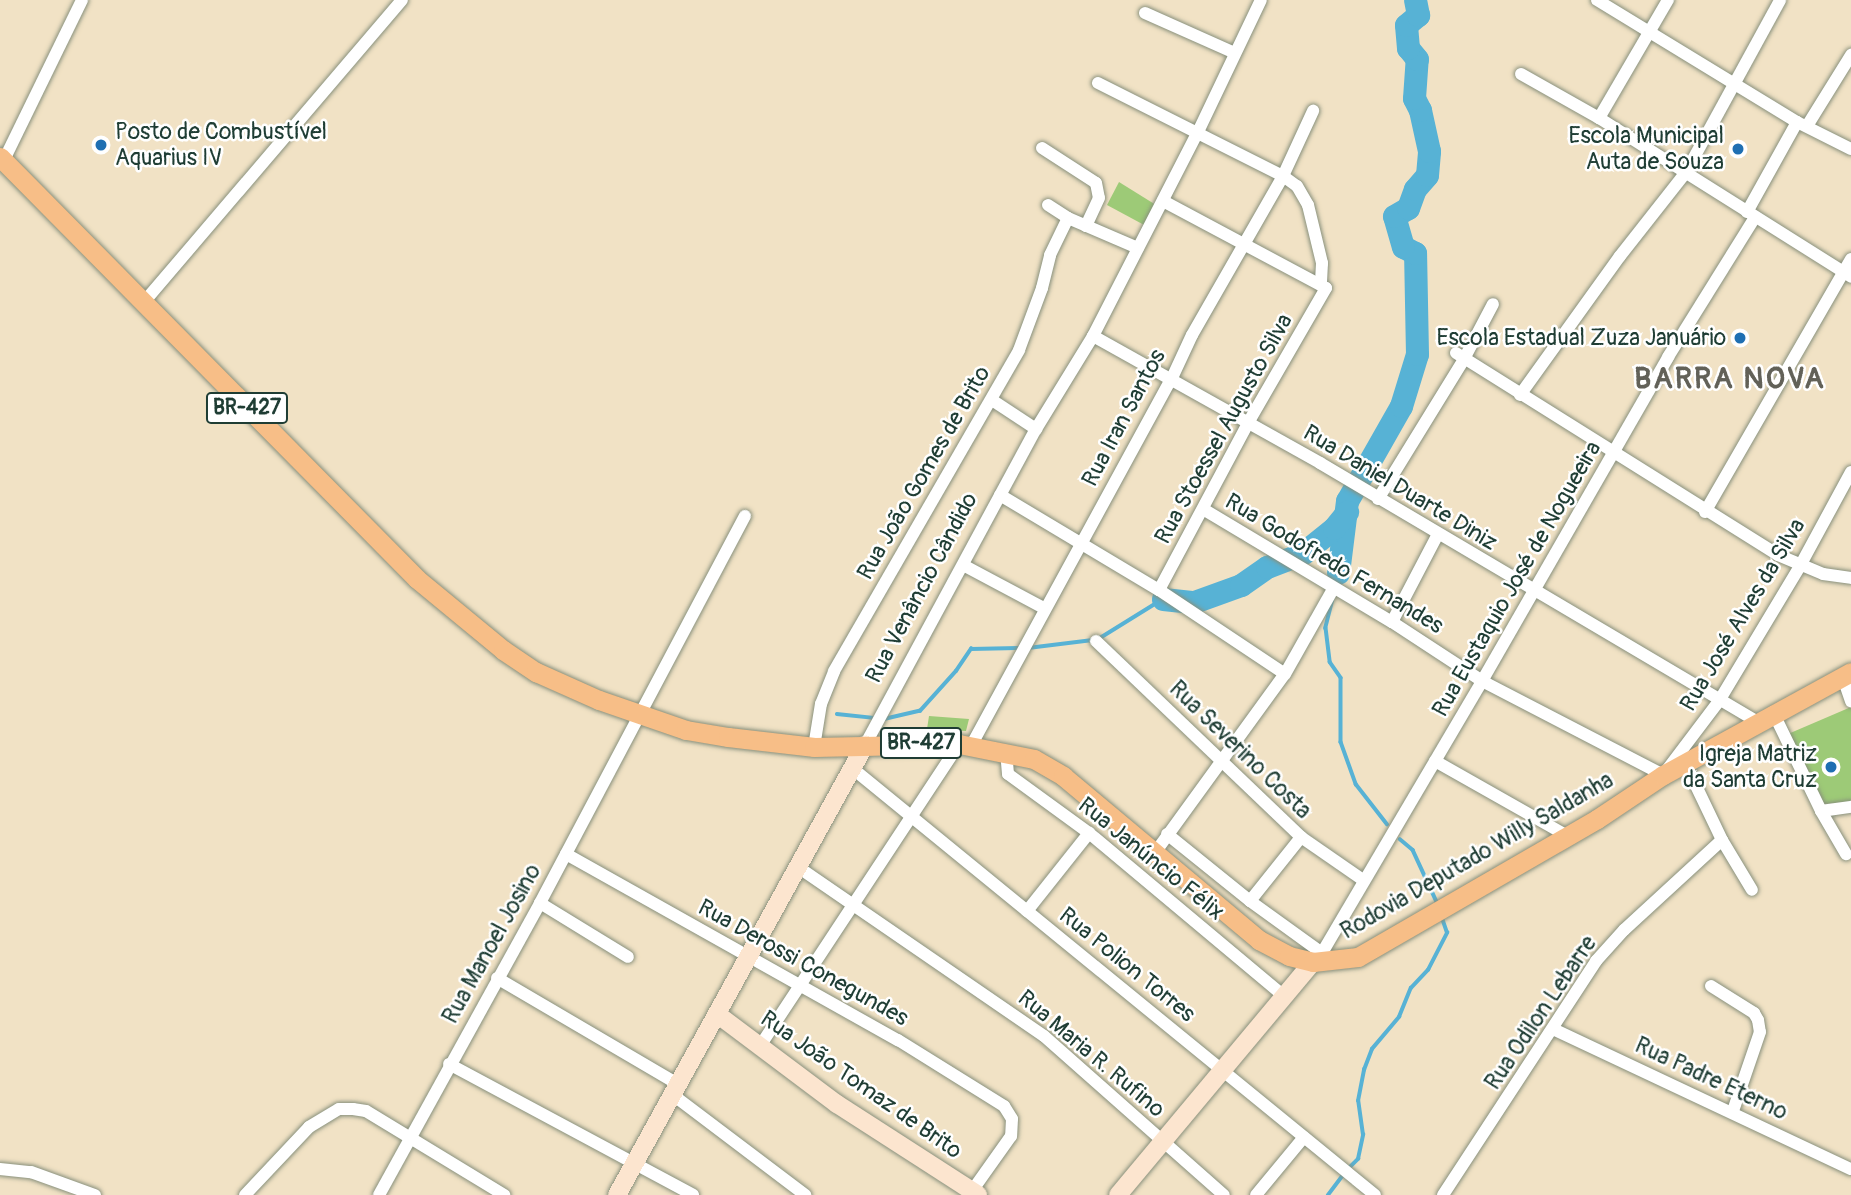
<!DOCTYPE html>
<html>
<head>
<meta charset="utf-8">
<style>
	body { margin:0 }
	#map { position:relative; width:1851px; height:1195px; overflow:hidden; background:#f1e2c5; font-family:Pangolin,sans-serif }
	div>[style] { position:absolute }
	.green>* { inset:0; background:#9dca77 }
	.stream>* { height:3.5px; margin:-1.75px; padding:0 1.75px; transform-origin:1.75px; border-radius:1.75px; background:#57b2d5 }
	.river>* { height:23px; margin:-11.5px; padding:0 11.5px; transform-origin:11.5px; border-radius:11.5px; background:#57b2d5 }
	.roads { filter:drop-shadow(0 0 2px #88907c) drop-shadow(0 0 2px #88907c) }
	.street>* { height:12px; margin:-6px; padding:0 6px; transform-origin:6px; border-radius:6px; background:#fff }
	.secondary>* { height:18px; margin:-9px; padding:0 9px; transform-origin:9px; border-radius:9px; background:#fce5cf }
	.primary>* { height:19px; margin:-9.5px; padding:0 9.5px; transform-origin:9.5px; border-radius:9.5px; background:#f7be87 }
	.dots>* { width:19px; height:19px; translate:-50% -50%; box-sizing:border-box; border:4px solid #fff; border-radius:50% }
	span { translate:-50% -50%; white-space:nowrap; text-align:center; line-height:1.15; -webkit-text-stroke:5px #fff; paint-order:stroke }
	.shield-label span { padding:2px 5px; background:#fff; border:2px solid; border-radius:5px; -webkit-text-stroke-width:0 }
	.shield-label { font-size:21px; color:#1f3d34; font-weight:700 }
	.poi-label { font-size:23px; color:#1f3d34 }
	.left { translate:0 -50%; text-align:left }
	.right { translate:-100% -50%; text-align:right }
	.street-label { font-size:23px; color:#1f3d34 }
	.district-label { font-size:30px; color:#626158; font-weight:700; letter-spacing:2px }
</style>
</head>
<body>
<div id="map">
	<div class="green">
		<div style="clip-path:polygon(1119px 182px,1156px 205px,1146px 226px,1107px 205px)"></div>
		<div style="clip-path:polygon(1851px 707px,1851px 803px,1817px 804px,1788px 734px)"></div>
		<div style="clip-path:polygon(929px 716px,969px 719px,966px 731px,927px 729px)"></div>
	</div>
	<div class="stream">
		<div style="left:1336px;top:585px;width:12px;rotate:-81deg"></div>
		<div style="left:1333px;top:599px;width:30px;rotate:104deg"></div>
		<div style="left:1326px;top:628px;width:34px;rotate:83deg"></div>
		<div style="left:1330px;top:662px;width:19px;rotate:55deg"></div>
		<div style="left:1341px;top:678px;width:64px;rotate:90deg"></div>
		<div style="left:1341px;top:742px;width:45px;rotate:70.3deg"></div>
		<div style="left:1356px;top:784px;width:51px;rotate:52.2deg"></div>
		<div style="left:1100px;top:638px;width:74px;rotate:-31.8deg"></div>
		<div style="left:1028px;top:648px;width:65px;rotate:-7deg"></div>
		<div style="left:837px;top:714px;width:39px;rotate:6deg"></div>
		<div style="left:884px;top:719px;width:37px;rotate:-13deg"></div>
		<div style="left:920px;top:711px;width:54px;rotate:-48deg"></div>
		<div style="left:956px;top:671px;width:27px;rotate:-56deg"></div>
		<div style="left:971px;top:649px;width:49px;rotate:-1.2deg"></div>
		<div style="left:1400px;top:839px;width:17px;rotate:40deg"></div>
		<div style="left:1413px;top:850px;width:57px;rotate:65.2deg"></div>
		<div style="left:1349px;top:1168px;width:13px;rotate:-45deg"></div>
		<div style="left:1358px;top:1159px;width:25px;rotate:-78deg"></div>
		<div style="left:1363px;top:1135px;width:34px;rotate:-98deg"></div>
		<div style="left:1358px;top:1101px;width:32px;rotate:-79deg"></div>
		<div style="left:1364px;top:1070px;width:22px;rotate:-69deg"></div>
		<div style="left:1372px;top:1049px;width:42px;rotate:-49.8deg"></div>
		<div style="left:1399px;top:1017px;width:31px;rotate:-68deg"></div>
		<div style="left:1411px;top:988px;width:25px;rotate:-47deg"></div>
		<div style="left:1428px;top:970px;width:42px;rotate:-62.8deg"></div>
		<div style="left:1447px;top:933px;width:18px;rotate:-109deg"></div>
		<div style="left:1328px;top:1195px;width:26px;rotate:-53deg"></div>
	</div>
	<div class="river">
		<div style="left:1338px;top:573px;width:73px;rotate:-82.9deg"></div>
		<div style="left:1347px;top:501px;width:109px;rotate:-60.4deg"></div>
		<div style="left:1401px;top:406px;width:54px;rotate:-72.9deg"></div>
		<div style="left:1417px;top:354px;width:101px;rotate:-91.1deg"></div>
		<div style="left:1415px;top:253px;width:13px;rotate:-153deg"></div>
		<div style="left:1403px;top:247px;width:32px;rotate:-106deg"></div>
		<div style="left:1394px;top:216px;width:16px;rotate:-30deg"></div>
		<div style="left:1408px;top:208px;width:20px;rotate:-70deg"></div>
		<div style="left:1415px;top:189px;width:18px;rotate:-49deg"></div>
		<div style="left:1427px;top:175px;width:24px;rotate:-85deg"></div>
		<div style="left:1429px;top:151px;width:42px;rotate:-102.4deg"></div>
		<div style="left:1420px;top:110px;width:13px;rotate:-117deg"></div>
		<div style="left:1414px;top:98px;width:39px;rotate:-86deg"></div>
		<div style="left:1417px;top:59px;width:14px;rotate:-129deg"></div>
		<div style="left:1408px;top:48px;width:23px;rotate:-95deg"></div>
		<div style="left:1406px;top:25px;width:16px;rotate:-40deg"></div>
		<div style="left:1418px;top:15px;width:15px;rotate:-101deg"></div>
		<div style="left:1163px;top:599px;width:31px;rotate:6deg"></div>
		<div style="left:1194px;top:602px;width:50px;rotate:-19.9deg"></div>
		<div style="left:1241px;top:585px;width:32px;rotate:-35deg"></div>
		<div style="left:1267px;top:567px;width:39px;rotate:-21deg"></div>
		<div style="left:1303px;top:553px;width:40px;rotate:-39deg"></div>
		<div style="left:1334px;top:528px;width:21px;rotate:-51deg"></div>
	</div>
	<div class="roads">
		<div class="street">
			<div style="left:1597px;top:0;width:234px;rotate:31.4deg"></div>
			<div style="left:1797px;top:122px;width:60px;rotate:26.6deg"></div>
			<div style="left:1145px;top:13px;width:98px;rotate:24deg"></div>
			<div style="left:1521px;top:74px;width:90px;rotate:29.4deg"></div>
			<div style="left:1599px;top:118px;width:298px;rotate:32.2deg"></div>
			<div style="left:1098px;top:83px;width:207px;rotate:26.7deg"></div>
			<div style="left:1283px;top:176px;width:17px;rotate:36deg"></div>
			<div style="left:1297px;top:186px;width:22px;rotate:60deg"></div>
			<div style="left:1308px;top:205px;width:60px;rotate:76.4deg"></div>
			<div style="left:1322px;top:263px;width:22px;rotate:93deg"></div>
			<div style="left:1599px;top:118px;width:137px;rotate:-59.7deg"></div>
			<div style="left:1807px;top:126px;width:84px;rotate:-58.2deg"></div>
			<div style="left:1042px;top:148px;width:64px;rotate:32.9deg"></div>
			<div style="left:1096px;top:183px;width:15px;rotate:79deg"></div>
			<div style="left:1099px;top:198px;width:31px;rotate:115deg"></div>
			<div style="left:4px;top:160px;width:178px;rotate:-64deg"></div>
			<div style="left:1048px;top:205px;width:24px;rotate:33deg"></div>
			<div style="left:1068px;top:218px;width:76px;rotate:23.2deg"></div>
			<div style="left:1747px;top:212px;width:103px;rotate:-60.9deg"></div>
			<div style="left:144px;top:302px;width:397px;rotate:-49.5deg"></div>
			<div style="left:1093px;top:336px;width:260px;rotate:29.2deg"></div>
			<div style="left:1320px;top:463px;width:507px;rotate:30.61deg"></div>
			<div style="left:1456px;top:353px;width:380px;rotate:32.1deg"></div>
			<div style="left:1778px;top:555px;width:49px;rotate:22.9deg"></div>
			<div style="left:1823px;top:574px;width:28px;rotate:8deg"></div>
			<div style="left:1520px;top:395px;width:171px;rotate:-54.3deg"></div>
			<div style="left:1620px;top:256px;width:107px;rotate:-51.8deg"></div>
			<div style="left:1686px;top:172px;width:196px;rotate:-61.3deg"></div>
			<div style="left:992px;top:400px;width:53px;rotate:33.4deg"></div>
			<div style="left:1000px;top:495px;width:185px;rotate:30.9deg"></div>
			<div style="left:1159px;top:590px;width:151px;rotate:33.7deg"></div>
			<div style="left:1378px;top:499px;width:164px;rotate:-58.4deg"></div>
			<div style="left:1464px;top:359px;width:62px;rotate:-62.2deg"></div>
			<div style="left:1203px;top:509px;width:220px;rotate:30.9deg"></div>
			<div style="left:1392px;top:622px;width:108px;rotate:33.2deg"></div>
			<div style="left:1482px;top:681px;width:204px;rotate:27.4deg"></div>
			<div style="left:1663px;top:775px;width:93px;rotate:-52.9deg"></div>
			<div style="left:1719px;top:701px;width:157px;rotate:-59deg"></div>
			<div style="left:1800px;top:566px;width:107px;rotate:-61.5deg"></div>
			<div style="left:1705px;top:512px;width:292px;rotate:-60deg"></div>
			<div style="left:963px;top:565px;width:92px;rotate:28deg"></div>
			<div style="left:1159px;top:590px;width:189px;rotate:-61.9deg"></div>
			<div style="left:1248px;top:423px;width:156px;rotate:-60deg"></div>
			<div style="left:1326px;top:288px;width:185px;rotate:-151.9deg"></div>
			<div style="left:1392px;top:622px;width:99px;rotate:-62.4deg"></div>
			<div style="left:1096px;top:641px;width:284px;rotate:43.7deg"></div>
			<div style="left:1301px;top:837px;width:75px;rotate:34.7deg"></div>
			<div style="left:1842px;top:675px;width:28px;rotate:71deg"></div>
			<div style="left:1773px;top:712px;width:110px;rotate:64.1deg"></div>
			<div style="left:1821px;top:811px;width:50px;rotate:59.8deg"></div>
			<div style="left:865px;top:745px;width:359px;rotate:-61.6deg"></div>
			<div style="left:1036px;top:429px;width:109px;rotate:-58.5deg"></div>
			<div style="left:1093px;top:336px;width:227px;rotate:-62.8deg"></div>
			<div style="left:1197px;top:134px;width:148px;rotate:-64.5deg"></div>
			<div style="left:971px;top:746px;width:419px;rotate:-61.4deg"></div>
			<div style="left:1172px;top:378px;width:47px;rotate:-65.1deg"></div>
			<div style="left:1192px;top:335px;width:183px;rotate:-60.2deg"></div>
			<div style="left:1283px;top:176px;width:72px;rotate:-65.2deg"></div>
			<div style="left:814px;top:747px;width:44px;rotate:-80.8deg"></div>
			<div style="left:821px;top:704px;width:35px;rotate:-68deg"></div>
			<div style="left:834px;top:671px;width:370px;rotate:-60deg"></div>
			<div style="left:1019px;top:350px;width:66px;rotate:-69.6deg"></div>
			<div style="left:1042px;top:288px;width:34px;rotate:-76deg"></div>
			<div style="left:1050px;top:255px;width:41px;rotate:-64.1deg"></div>
			<div style="left:1006px;top:751px;width:23px;rotate:85deg"></div>
			<div style="left:1008px;top:774px;width:100px;rotate:36.1deg"></div>
			<div style="left:1089px;top:833px;width:253px;rotate:39.9deg"></div>
			<div style="left:1435px;top:761px;width:150px;rotate:29.5deg"></div>
			<div style="left:852px;top:768px;width:675px;rotate:39.23deg"></div>
			<div style="left:1821px;top:811px;width:30px;rotate:-8deg"></div>
			<div style="left:1167px;top:834px;width:107px;rotate:38.9deg"></div>
			<div style="left:1250px;top:901px;width:89px;rotate:35.8deg"></div>
			<div style="left:1722px;top:840px;width:58px;rotate:59deg"></div>
			<div style="left:566px;top:854px;width:381px;rotate:29.3deg"></div>
			<div style="left:898px;top:1040px;width:125px;rotate:31.9deg"></div>
			<div style="left:1004px;top:1106px;width:15px;rotate:58deg"></div>
			<div style="left:1012px;top:1119px;width:17px;rotate:93deg"></div>
			<div style="left:1011px;top:1136px;width:72px;rotate:125.4deg"></div>
			<div style="left:1154px;top:854px;width:223px;rotate:-54deg"></div>
			<div style="left:1285px;top:674px;width:98px;rotate:-60.5deg"></div>
			<div style="left:798px;top:867px;width:298px;rotate:34.5deg"></div>
			<div style="left:1044px;top:1036px;width:240px;rotate:41.5deg"></div>
			<div style="left:1250px;top:901px;width:82px;rotate:-51.4deg"></div>
			<div style="left:540px;top:903px;width:103px;rotate:31.5deg"></div>
			<div style="left:1027px;top:911px;width:100px;rotate:-51.5deg"></div>
			<div style="left:1313px;top:962px;width:13px;rotate:-45deg"></div>
			<div style="left:1322px;top:953px;width:316px;rotate:-59.5deg"></div>
			<div style="left:1482px;top:681px;width:374px;rotate:-60.1deg"></div>
			<div style="left:1668px;top:357px;width:165px;rotate:-58.1deg"></div>
			<div style="left:497px;top:978px;width:210px;rotate:30.4deg"></div>
			<div style="left:1711px;top:986px;width:51px;rotate:32.1deg"></div>
			<div style="left:1754px;top:1013px;width:8px;rotate:60deg"></div>
			<div style="left:1758px;top:1020px;width:12px;rotate:81deg"></div>
			<div style="left:1760px;top:1032px;width:83px;rotate:108.9deg"></div>
			<div style="left:1553px;top:1029px;width:329px;rotate:25.2deg"></div>
			<div style="left:760px;top:1046px;width:362px;rotate:-56.6deg"></div>
			<div style="left:449px;top:1064px;width:277px;rotate:28.2deg"></div>
			<div style="left:673px;top:1095px;width:166px;rotate:37.1deg"></div>
			<div style="left:0;top:1169px;width:31px;rotate:6deg"></div>
			<div style="left:31px;top:1172px;width:68px;rotate:19.8deg"></div>
			<div style="left:245px;top:1195px;width:93px;rotate:-46.7deg"></div>
			<div style="left:309px;top:1127px;width:35px;rotate:-31deg"></div>
			<div style="left:339px;top:1109px;width:14px"></div>
			<div style="left:353px;top:1109px;width:13px;rotate:9deg"></div>
			<div style="left:366px;top:1111px;width:162px;rotate:31.3deg"></div>
			<div style="left:379px;top:1195px;width:333px;rotate:-61.1deg"></div>
			<div style="left:540px;top:903px;width:438px;rotate:-62.1deg"></div>
			<div style="left:1256px;top:1195px;width:75px;rotate:-50.4deg"></div>
			<div style="left:1443px;top:1195px;width:280px;rotate:-56.8deg"></div>
			<div style="left:1596px;top:961px;width:42px;rotate:-47.9deg"></div>
			<div style="left:1624px;top:930px;width:133px;rotate:-42.6deg"></div>
			<div style="left:1722px;top:840px;width:83px;rotate:-115.6deg"></div>
		</div>
		<div class="secondary">
			<div style="left:717px;top:1014px;width:150px;rotate:36.9deg"></div>
			<div style="left:837px;top:1104px;width:168px;rotate:32.8deg"></div>
			<div style="left:617px;top:1195px;width:514px;rotate:-61.14deg"></div>
			<div style="left:1118px;top:1195px;width:304px;rotate:-50.1deg"></div>
		</div>
		<div class="primary">
			<div style="left:0;top:157px;width:593px;rotate:45.34deg"></div>
			<div style="left:417px;top:579px;width:112px;rotate:39.5deg"></div>
			<div style="left:503px;top:650px;width:40px;rotate:34deg"></div>
			<div style="left:536px;top:672px;width:69px;rotate:24deg"></div>
			<div style="left:599px;top:700px;width:92px;rotate:19deg"></div>
			<div style="left:686px;top:730px;width:43px;rotate:9.5deg"></div>
			<div style="left:728px;top:737px;width:87px;rotate:6.6deg"></div>
			<div style="left:814px;top:747px;width:145px;rotate:-1.2deg"></div>
			<div style="left:959px;top:744px;width:76px;rotate:11.3deg"></div>
			<div style="left:1034px;top:759px;width:34px;rotate:30deg"></div>
			<div style="left:1063px;top:776px;width:256px;rotate:39.9deg"></div>
			<div style="left:1259px;top:940px;width:34px;rotate:28deg"></div>
			<div style="left:1289px;top:956px;width:25px;rotate:14deg"></div>
			<div style="left:1313px;top:962px;width:45px;rotate:-6.3deg"></div>
			<div style="left:1358px;top:957px;width:276px;rotate:-30deg"></div>
			<div style="left:1597px;top:819px;width:79px;rotate:-33.7deg"></div>
			<div style="left:1663px;top:775px;width:214px;rotate:-28.7deg"></div>
		</div>
	</div>
	<div class="dots">
		<div style="left:101px;top:145px;background:#1f6fb2"></div>
		<div style="left:1738px;top:149px;background:#1f6fb2"></div>
		<div style="left:1740px;top:338px;background:#1f6fb2"></div>
		<div style="left:1831px;top:767px;background:#1f6fb2"></div>
	</div>
	<div class="shield-label">
		<span style="left:247px;top:408px">BR-427</span>
		<span style="left:921px;top:743px">BR-427</span>
	</div>
	<div class="poi-label">
		<span class="left" style="left:115px;top:145px">Posto de Combustível<br>Aquarius IV</span>
		<span class="right" style="left:1724px;top:149px">Escola Municipal<br>Auta de Souza</span>
		<span class="right" style="left:1726px;top:338px">Escola Estadual Zuza Januário</span>
		<span class="right" style="left:1817px;top:767px">Igreja Matriz<br>da Santa Cruz</span>
	</div>
	<div class="street-label">
		<span style="left:1124px;top:418px;rotate:-62deg">Rua Iran Santos</span>
		<span style="left:1224px;top:429px;rotate:-61deg">Rua Stoessel Augusto Silva</span>
		<span style="left:924px;top:473px;rotate:-60deg">Rua João Gomes de Brito</span>
		<span style="left:1400px;top:488px;rotate:31deg">Rua Daniel Duarte Diniz</span>
		<span style="left:1334px;top:564px;rotate:31deg">Rua Godofredo Fernandes</span>
		<span style="left:1517px;top:579px;rotate:-60deg">Rua Eustaquio José de Nogueeira</span>
		<span style="left:922px;top:588px;rotate:-62deg">Rua Venâncio Cândido</span>
		<span style="left:1743px;top:615px;rotate:-59deg">Rua José Alves da Silva</span>
		<span style="left:1240px;top:750px;rotate:44deg">Rua Severino Costa</span>
		<span style="left:1477px;top:856px;rotate:-30deg">Rodovia Deputado Willy Saldanha</span>
		<span style="left:1151px;top:859px;rotate:39deg">Rua Janúncio Félix</span>
		<span style="left:492px;top:944px;rotate:-61deg">Rua Manoel Josino</span>
		<span style="left:803px;top:963px;rotate:29deg">Rua Derossi Conegundes</span>
		<span style="left:1127px;top:965px;rotate:39deg">Rua Polion Torres</span>
		<span style="left:1541px;top:1013px;rotate:-56deg">Rua Odilon Lebarre</span>
		<span style="left:1091px;top:1054px;rotate:40deg">Rua Maria R. Rufino</span>
		<span style="left:1711px;top:1079px;rotate:25deg">Rua Padre Eterno</span>
		<span style="left:861px;top:1085px;rotate:35deg">Rua João Tomaz de Brito</span>
	</div>
	<div class="district-label">
		<span style="left:1730px;top:379px">BARRA NOVA</span>
	</div>
</div>
</body>
</html>
